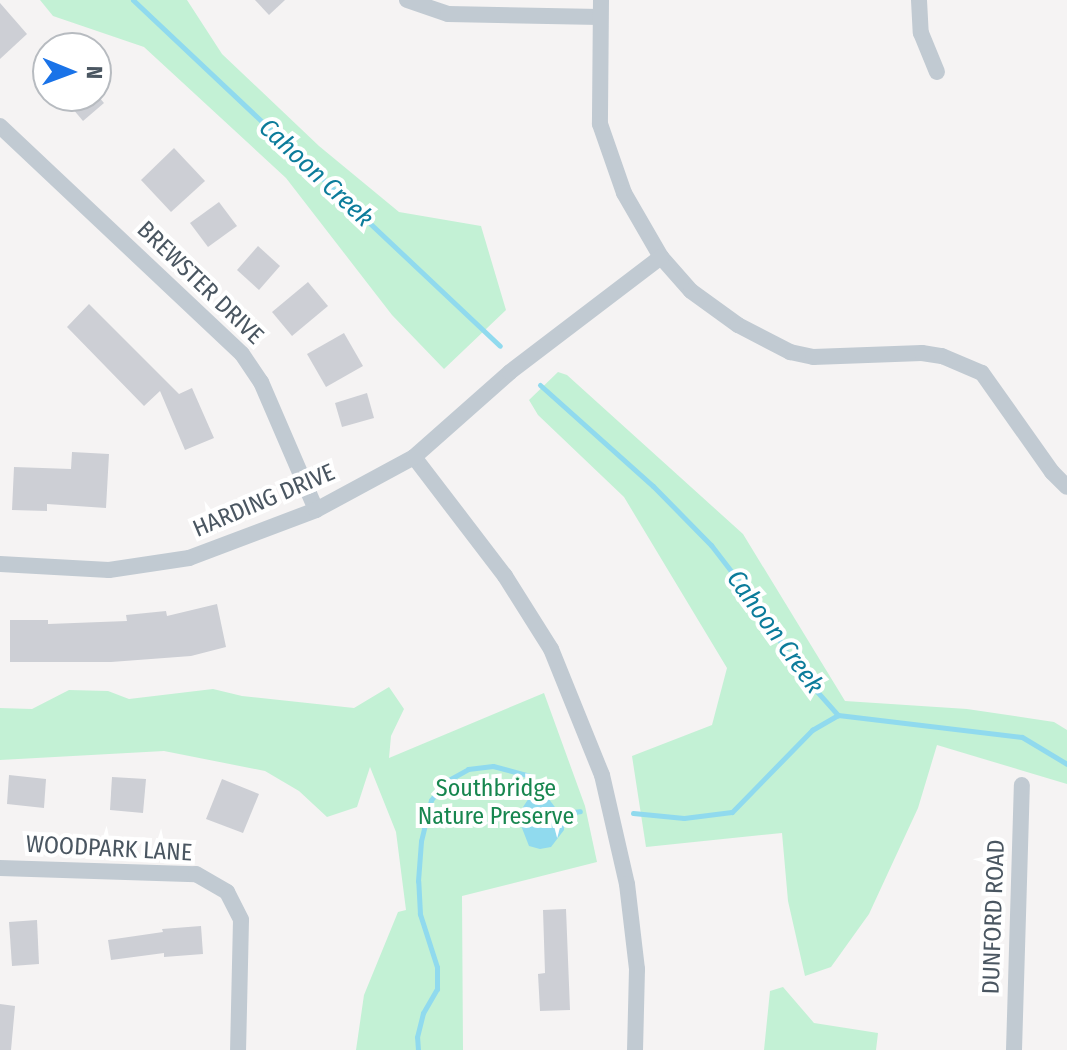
<!DOCTYPE html>
<html>
<head>
<meta charset="utf-8">
<style>
	body { margin:0 }
	#map { position:relative; width:1067px; height:1050px; overflow:hidden; background:#f5f3f3; font-family:"Fira Sans Condensed",sans-serif }
	div>[style] { position:absolute }
	.green>* { inset:0; background:#c3f1d5 }
	.water>* { inset:0; background:#90daee }
	.stream>* { height:5px; margin:-2.5px; padding:0 2.5px; transform-origin:2.5px; border-radius:2.5px; background:#90daee }
	.building>* { inset:0; background:#cdcfd5 }
	.minor>* { height:16px; margin:-8px; padding:0 8px; transform-origin:8px; border-radius:8px; background:#c1cad2 }
	span { translate:-50% -50%; white-space:nowrap; text-align:center; line-height:1.15; -webkit-text-stroke:8px #fff; paint-order:stroke }
	.street-label { font-size:24px; color:#4a5661 }
	.park-label { font-size:24px; color:#17864f }
	.water-label { font-size:26px; color:#0c7c9b; font-style:italic }
	.north { position:absolute; left:32px; top:32px; width:80px; height:80px; box-sizing:border-box; background:#fff; border:2px solid #b7bbc0; border-radius:50%; rotate:91deg; font-size:22px; font-weight:700; line-height:32px; text-align:center; color:#4a5661 }
	.north::after { content:''; display:block; margin:auto; width:28px; height:36px; background:#1a73e8; clip-path:polygon(50% 0,100% 100%,50% 72%,0 100%) }
</style>
</head>
<body>
<div id="map">
	<div class="green">
		<div style="clip-path:polygon(40px 0,187px 0,222px 54px,319px 146px,399px 212px,481px 226px,506px 310px,444px 369px,392px 315px,286px 178px,144px 47px,53px 16px)"></div>
		<div style="clip-path:polygon(558px 372px,567px 375px,743px 534px,845px 701px,967px 709px,1054px 722px,1067px 730px,1067px 784px,937px 745px,918px 808px,869px 914px,831px 967px,805px 976px,788px 901px,782px 833px,646px 847px,632px 756px,712px 725px,727px 668px,624px 497px,538px 415px,529px 400px)"></div>
		<div style="clip-path:polygon(389px 687px,404px 709px,391px 736px,389px 758px,544px 693px,585px 806px,597px 862px,462px 896px,463px 1050px,356px 1050px,364px 995px,398px 912px,406px 910px,396px 832px,370px 767px,357px 807px,327px 817px,299px 791px,265px 771px,164px 751px,0 760px,0 708px,32px 709px,69px 690px,108px 691px,129px 699px,213px 689px,242px 696px,354px 708px)"></div>
		<div style="clip-path:polygon(783px 987px,814px 1023px,878px 1033px,876px 1050px,764px 1050px,770px 991px)"></div>
	</div>
	<div class="water">
		<div style="clip-path:polygon(545px 794px,564px 819px,564px 830px,551px 847px,540px 849px,529px 846px,520px 823px,523px 807px,529px 798px)"></div>
	</div>
	<div class="stream">
		<div style="left:133px;top:0;width:504px;rotate:43.31deg"></div>
		<div style="left:540px;top:385px;width:152px;rotate:41.8deg"></div>
		<div style="left:653px;top:486px;width:83px;rotate:45.5deg"></div>
		<div style="left:711px;top:545px;width:82px;rotate:52.4deg"></div>
		<div style="left:761px;top:610px;width:69px;rotate:58.6deg"></div>
		<div style="left:797px;top:669px;width:62px;rotate:48.3deg"></div>
		<div style="left:838px;top:715px;width:185px;rotate:6.8deg"></div>
		<div style="left:1022px;top:737px;width:52px;rotate:31deg"></div>
		<div style="left:633px;top:813px;width:51px;rotate:5.6deg"></div>
		<div style="left:684px;top:818px;width:48px;rotate:-7.1deg"></div>
		<div style="left:732px;top:812px;width:115px;rotate:-45.7deg"></div>
		<div style="left:812px;top:730px;width:30px;rotate:-30deg"></div>
		<div style="left:557px;top:814px;width:23px;rotate:-7deg"></div>
		<div style="left:418px;top:1050px;width:13px;rotate:-94deg"></div>
		<div style="left:417px;top:1037px;width:25px;rotate:-76deg"></div>
		<div style="left:423px;top:1013px;width:28px;rotate:-60deg"></div>
		<div style="left:437px;top:989px;width:22px;rotate:-90deg"></div>
		<div style="left:437px;top:967px;width:56px;rotate:-107.8deg"></div>
		<div style="left:420px;top:914px;width:33px;rotate:-93deg"></div>
		<div style="left:418px;top:881px;width:40px;rotate:-85.7deg"></div>
		<div style="left:421px;top:841px;width:42px;rotate:-76.3deg"></div>
		<div style="left:431px;top:800px;width:23px;rotate:-52deg"></div>
		<div style="left:445px;top:782px;width:26px;rotate:-29deg"></div>
		<div style="left:468px;top:769px;width:25px;rotate:-7deg"></div>
		<div style="left:493px;top:766px;width:38px;rotate:15deg"></div>
		<div style="left:530px;top:776px;width:27px;rotate:73deg"></div>
	</div>
	<div class="building">
		<div style="clip-path:polygon(255px 0,285px 0,269px 15px)"></div>
		<div style="clip-path:polygon(0 3px,27px 34px,0 59px)"></div>
		<div style="clip-path:polygon(62px 96px,98px 96px,104px 103px,83px 121px)"></div>
		<div style="clip-path:polygon(174px 148px,205px 181px,171px 212px,141px 180px)"></div>
		<div style="clip-path:polygon(219px 202px,237px 226px,208px 247px,190px 223px)"></div>
		<div style="clip-path:polygon(258px 246px,280px 266px,259px 290px,237px 270px)"></div>
		<div style="clip-path:polygon(308px 282px,328px 306px,292px 336px,272px 312px)"></div>
		<div style="clip-path:polygon(89px 304px,179px 394px,192px 388px,214px 438px,185px 450px,160px 391px,144px 406px,67px 327px)"></div>
		<div style="clip-path:polygon(344px 333px,363px 366px,326px 387px,307px 354px)"></div>
		<div style="clip-path:polygon(367px 393px,374px 418px,342px 427px,335px 403px)"></div>
		<div style="clip-path:polygon(72px 452px,109px 454px,106px 508px,47px 504px,47px 511px,12px 510px,14px 467px,71px 469px)"></div>
		<div style="clip-path:polygon(217px 604px,226px 647px,191px 656px,111px 662px,10px 662px,10px 620px,48px 620px,48px 624px,127px 621px,126px 615px,166px 611px,167px 616px)"></div>
		<div style="clip-path:polygon(9px 775px,46px 779px,44px 808px,7px 804px)"></div>
		<div style="clip-path:polygon(112px 777px,146px 779px,143px 813px,110px 810px)"></div>
		<div style="clip-path:polygon(222px 779px,259px 794px,243px 833px,206px 819px)"></div>
		<div style="clip-path:polygon(566px 909px,570px 1010px,540px 1011px,538px 974px,545px 973px,543px 910px)"></div>
		<div style="clip-path:polygon(37px 920px,39px 964px,12px 966px,9px 922px)"></div>
		<div style="clip-path:polygon(201px 926px,203px 954px,164px 957px,164px 953px,111px 960px,108px 940px,163px 932px,162px 929px)"></div>
		<div style="clip-path:polygon(0 1004px,15px 1006px,11px 1050px,0 1050px)"></div>
	</div>
	<div class="minor">
		<div style="left:407px;top:0;width:43px;rotate:18.9deg"></div>
		<div style="left:448px;top:14px;width:152px;rotate:1.1deg"></div>
		<div style="left:601px;top:0;width:124px;rotate:90.5deg"></div>
		<div style="left:600px;top:124px;width:73px;rotate:70.8deg"></div>
		<div style="left:624px;top:193px;width:74px;rotate:60deg"></div>
		<div style="left:661px;top:257px;width:45px;rotate:48.6deg"></div>
		<div style="left:691px;top:291px;width:58px;rotate:35.9deg"></div>
		<div style="left:738px;top:325px;width:59px;rotate:27.4deg"></div>
		<div style="left:790px;top:352px;width:24px;rotate:12deg"></div>
		<div style="left:813px;top:357px;width:109px;rotate:-2.1deg"></div>
		<div style="left:922px;top:353px;width:20px;rotate:9deg"></div>
		<div style="left:942px;top:356px;width:43px;rotate:23deg"></div>
		<div style="left:982px;top:373px;width:121px;rotate:54.7deg"></div>
		<div style="left:1052px;top:472px;width:21px;rotate:45deg"></div>
		<div style="left:919px;top:0;width:33px;rotate:87deg"></div>
		<div style="left:921px;top:33px;width:42px;rotate:67.7deg"></div>
		<div style="left:0;top:126px;width:332px;rotate:43.3deg"></div>
		<div style="left:242px;top:354px;width:34px;rotate:56deg"></div>
		<div style="left:261px;top:382px;width:139px;rotate:66.7deg"></div>
		<div style="left:414px;top:457px;width:150px;rotate:52.6deg"></div>
		<div style="left:505px;top:576px;width:86px;rotate:57.8deg"></div>
		<div style="left:551px;top:649px;width:136px;rotate:68deg"></div>
		<div style="left:602px;top:775px;width:112px;rotate:77.1deg"></div>
		<div style="left:627px;top:884px;width:86px;rotate:83.3deg"></div>
		<div style="left:637px;top:969px;width:81px;rotate:91.4deg"></div>
		<div style="left:0;top:564px;width:109px;rotate:3.2deg"></div>
		<div style="left:109px;top:570px;width:81px;rotate:-8.5deg"></div>
		<div style="left:189px;top:558px;width:136px;rotate:-20.7deg"></div>
		<div style="left:316px;top:510px;width:111px;rotate:-28.4deg"></div>
		<div style="left:414px;top:457px;width:128px;rotate:-41.5deg"></div>
		<div style="left:510px;top:372px;width:190px;rotate:-37.3deg"></div>
		<div style="left:0;top:868px;width:196px;rotate:1.8deg"></div>
		<div style="left:196px;top:874px;width:36px;rotate:30deg"></div>
		<div style="left:227px;top:892px;width:31px;rotate:63deg"></div>
		<div style="left:241px;top:920px;width:130px;rotate:91.3deg"></div>
		<div style="left:1014px;top:1050px;width:265px;rotate:-88.3deg"></div>
	</div>
	<div class="street-label">
		<span style="left:200px;top:283px;rotate:44deg">BREWSTER DRIVE</span>
		<span style="left:264px;top:501px;rotate:-23deg">HARDING DRIVE</span>
		<span style="left:109px;top:849px;rotate:3deg">WOODPARK LANE</span>
		<span style="left:994px;top:917px;rotate:-88deg">DUNFORD ROAD</span>
	</div>
	<div class="park-label">
		<span style="left:496px;top:803px">Southbridge<br>Nature Preserve</span>
	</div>
	<div class="water-label">
		<span style="left:316px;top:173px;rotate:43deg">Cahoon Creek</span>
		<span style="left:775px;top:632px;rotate:54deg">Cahoon Creek</span>
	</div>
	<div class="north">N</div>
</div>
</body>
</html>
